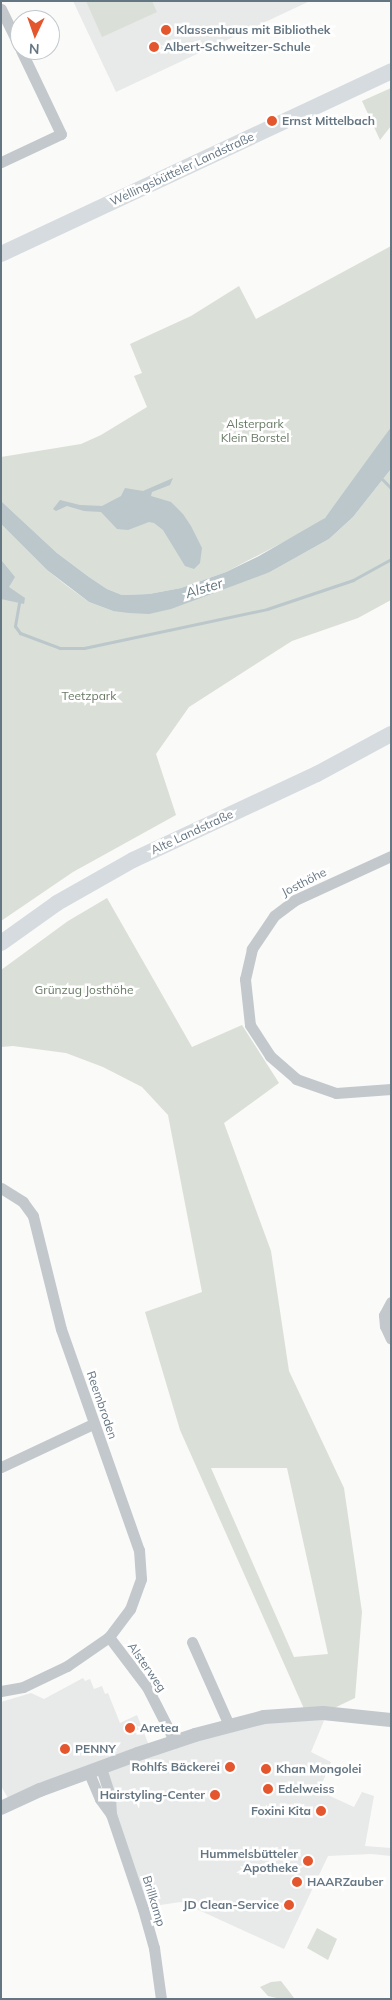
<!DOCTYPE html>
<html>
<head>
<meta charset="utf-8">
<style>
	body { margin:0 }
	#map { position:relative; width:392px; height:2000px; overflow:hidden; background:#fafaf8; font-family:Mulish,sans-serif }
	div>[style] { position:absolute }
	.built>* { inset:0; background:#e8e9e9 }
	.green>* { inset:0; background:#dadfd7 }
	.water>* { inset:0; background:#bbc7cb }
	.stream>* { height:3px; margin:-1.5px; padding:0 1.5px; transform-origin:1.5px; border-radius:1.5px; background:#bbc7cb }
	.minor>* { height:11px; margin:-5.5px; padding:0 5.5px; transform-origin:5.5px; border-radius:5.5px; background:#c3c8cc }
	.tertiary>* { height:14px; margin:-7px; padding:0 7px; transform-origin:7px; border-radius:7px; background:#c3c8cc }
	.secondary>* { height:16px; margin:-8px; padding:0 8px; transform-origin:8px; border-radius:8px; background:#d6dbdf }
	.dots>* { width:14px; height:14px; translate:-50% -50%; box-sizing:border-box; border:2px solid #fff; border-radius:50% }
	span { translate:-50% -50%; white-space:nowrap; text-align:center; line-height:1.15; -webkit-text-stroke:5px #fff; paint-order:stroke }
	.poi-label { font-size:12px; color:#657683; font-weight:700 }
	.left { translate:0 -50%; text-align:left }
	.right { translate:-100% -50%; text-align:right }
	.street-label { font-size:12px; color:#657683 }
	.park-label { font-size:12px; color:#687a64 }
	.water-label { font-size:14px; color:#60757c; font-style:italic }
	.frame { position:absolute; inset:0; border:2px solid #657683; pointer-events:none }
	.north { position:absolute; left:10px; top:10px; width:50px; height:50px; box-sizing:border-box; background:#fff; border:1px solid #c1c8cd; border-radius:50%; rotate:183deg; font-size:14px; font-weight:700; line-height:20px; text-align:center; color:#657683 }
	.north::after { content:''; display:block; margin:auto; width:18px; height:22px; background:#e4572e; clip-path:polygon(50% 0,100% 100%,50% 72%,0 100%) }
</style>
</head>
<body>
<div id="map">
	<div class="built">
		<div style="clip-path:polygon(73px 1px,310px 1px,116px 92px)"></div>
		<div style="clip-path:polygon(83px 1678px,85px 1681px,90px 1679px,94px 1689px,102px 1686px,105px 1694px,108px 1693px,120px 1723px,137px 1715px,150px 1748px,226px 1723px,328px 1711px,311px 1752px,331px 1762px,319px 1791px,354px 1807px,362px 1792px,374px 1796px,365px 1846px,391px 1848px,391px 1856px,371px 1854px,328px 1856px,284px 1949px,181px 1902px,146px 1907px,100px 1765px,8px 1798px,1px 1786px,1px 1702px,31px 1693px,44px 1699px)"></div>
	</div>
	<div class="green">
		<div style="clip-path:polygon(86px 1px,152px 1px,157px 12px,102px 37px)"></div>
		<div style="clip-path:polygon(391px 88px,391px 126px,380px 140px,362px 101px)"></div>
		<div style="clip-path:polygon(391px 246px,391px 427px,351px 485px,325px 518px,316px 525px,226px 572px,181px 588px,149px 594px,122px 595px,107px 589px,89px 577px,57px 553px,1px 501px,1px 457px,81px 444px,101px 435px,147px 407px,134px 376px,142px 373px,130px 344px,191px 316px,239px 286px,256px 319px)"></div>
		<div style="clip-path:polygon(391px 469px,391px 600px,358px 618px,292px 641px,189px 707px,156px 754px,176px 815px,73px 872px,1px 921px,1px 524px,47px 570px,67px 586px,89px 602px,113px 611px,270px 572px,329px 539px,353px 517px)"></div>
		<div style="clip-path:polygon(evenodd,107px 898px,192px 1047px,242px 1025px,279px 1083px,224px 1123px,271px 1251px,289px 1371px,344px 1488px,362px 1612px,355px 1698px,328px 1711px,305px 1711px,180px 1430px,145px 1312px,202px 1292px,168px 1115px,142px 1087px,103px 1067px,66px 1053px,13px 1046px,1px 1047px,1px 970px,68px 921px,107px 898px,211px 1468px,287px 1468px,328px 1654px,294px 1657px,211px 1468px)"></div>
		<div style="clip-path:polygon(317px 1928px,337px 1939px,328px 1960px,307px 1948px)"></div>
		<div style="clip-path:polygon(281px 1981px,288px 1990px,294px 1998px,281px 1999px,268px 1996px,260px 1987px,271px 1982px)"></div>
	</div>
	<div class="water">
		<div style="clip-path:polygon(391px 427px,391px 469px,353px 517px,329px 539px,270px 572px,171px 609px,149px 614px,129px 613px,113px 611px,89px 602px,47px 570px,1px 524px,1px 501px,57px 553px,89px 577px,107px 589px,122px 595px,149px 594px,181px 588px,226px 572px,259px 556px,325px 518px)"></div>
		<div style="clip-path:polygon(173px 478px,170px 485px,152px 492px,151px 496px,171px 502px,183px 514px,191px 526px,202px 548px,200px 563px,194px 569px,185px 566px,163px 530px,154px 523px,149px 522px,128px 530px,117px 529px,101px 512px,84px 511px,67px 506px,56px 511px,53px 509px,60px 500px,80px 505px,102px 506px,121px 496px,125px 488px,143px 491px)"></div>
		<div style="clip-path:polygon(1px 560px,15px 577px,9px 587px,25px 598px,24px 604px,1px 599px)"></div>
	</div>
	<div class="stream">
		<div style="left:381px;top:478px;width:14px;rotate:45deg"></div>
		<div style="left:19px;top:603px;width:23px;rotate:100deg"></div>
		<div style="left:15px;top:626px;width:9px;rotate:54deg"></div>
		<div style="left:20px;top:633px;width:43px;rotate:20.6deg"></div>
		<div style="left:60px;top:648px;width:24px"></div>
		<div style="left:84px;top:648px;width:187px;rotate:-12deg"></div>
		<div style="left:267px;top:609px;width:91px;rotate:-18.6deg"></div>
		<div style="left:353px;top:580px;width:43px;rotate:-28.9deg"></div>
	</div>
	<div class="minor">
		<div style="left:1px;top:9px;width:43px;rotate:64deg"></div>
		<div style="left:1px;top:162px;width:66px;rotate:-25deg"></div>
		<div style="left:61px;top:134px;width:93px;rotate:-115.5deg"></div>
		<div style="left:391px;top:856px;width:106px;rotate:155.4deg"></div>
		<div style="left:295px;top:900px;width:26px;rotate:143deg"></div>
		<div style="left:274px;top:916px;width:40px;rotate:124deg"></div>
		<div style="left:252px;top:949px;width:31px;rotate:103deg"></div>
		<div style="left:245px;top:979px;width:46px;rotate:83.8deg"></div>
		<div style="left:250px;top:1025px;width:37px;rotate:57deg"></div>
		<div style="left:270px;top:1056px;width:35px;rotate:41deg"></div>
		<div style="left:296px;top:1079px;width:42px;rotate:19.3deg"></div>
		<div style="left:336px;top:1093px;width:55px;rotate:-4.2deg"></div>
		<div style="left:1px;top:1188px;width:26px;rotate:32deg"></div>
		<div style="left:23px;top:1202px;width:17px;rotate:54deg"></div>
		<div style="left:33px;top:1216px;width:116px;rotate:76.1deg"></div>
		<div style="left:61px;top:1329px;width:234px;rotate:70.6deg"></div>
		<div style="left:139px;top:1550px;width:29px;rotate:86deg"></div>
		<div style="left:141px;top:1579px;width:32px;rotate:110deg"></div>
		<div style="left:130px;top:1609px;width:35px;rotate:127deg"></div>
		<div style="left:391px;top:1302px;width:15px;rotate:118deg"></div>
		<div style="left:384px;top:1315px;width:11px;rotate:85deg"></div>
		<div style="left:385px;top:1326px;width:14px;rotate:65deg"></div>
		<div style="left:1px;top:1467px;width:102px;rotate:-25.1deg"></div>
		<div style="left:192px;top:1642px;width:91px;rotate:66deg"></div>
		<div style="left:1px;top:1691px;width:22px;rotate:-10deg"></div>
		<div style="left:23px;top:1687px;width:49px;rotate:-25.5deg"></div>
		<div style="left:67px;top:1666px;width:51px;rotate:-34.6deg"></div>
		<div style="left:109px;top:1637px;width:63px;rotate:52.8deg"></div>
		<div style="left:147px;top:1687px;width:62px;rotate:63deg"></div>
		<div style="left:101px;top:1768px;width:29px;rotate:72deg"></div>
		<div style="left:110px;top:1796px;width:18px;rotate:87deg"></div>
		<div style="left:89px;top:1773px;width:28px;rotate:67deg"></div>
		<div style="left:100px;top:1799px;width:19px;rotate:54deg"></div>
		<div style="left:111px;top:1814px;width:100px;rotate:71.4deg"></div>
		<div style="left:143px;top:1909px;width:41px;rotate:74.2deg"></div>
		<div style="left:154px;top:1948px;width:51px;rotate:82.2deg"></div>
	</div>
	<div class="tertiary">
		<div style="left:1px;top:1808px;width:43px;rotate:-24.8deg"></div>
		<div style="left:40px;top:1790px;width:104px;rotate:-20.2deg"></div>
		<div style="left:138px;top:1754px;width:60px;rotate:-18.4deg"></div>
		<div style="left:195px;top:1735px;width:71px;rotate:-14.6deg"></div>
		<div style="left:264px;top:1717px;width:59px;rotate:-3.9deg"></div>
		<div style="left:323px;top:1713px;width:68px;rotate:5.9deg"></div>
	</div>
	<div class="secondary">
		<div style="left:1px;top:254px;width:431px;rotate:-25.1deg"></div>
		<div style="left:1px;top:943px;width:69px;rotate:-35.5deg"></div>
		<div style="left:57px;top:903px;width:87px;rotate:-29.5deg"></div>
		<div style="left:133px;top:860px;width:203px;rotate:-25.1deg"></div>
		<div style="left:317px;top:774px;width:84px;rotate:-28.4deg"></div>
	</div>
	<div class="dots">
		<div style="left:166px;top:30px;background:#e4572e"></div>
		<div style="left:154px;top:47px;background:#e4572e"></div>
		<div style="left:272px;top:121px;background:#e4572e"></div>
		<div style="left:130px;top:1728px;background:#e4572e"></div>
		<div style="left:65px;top:1749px;background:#e4572e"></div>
		<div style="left:230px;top:1767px;background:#e4572e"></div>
		<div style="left:266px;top:1769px;background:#e4572e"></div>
		<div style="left:268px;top:1789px;background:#e4572e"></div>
		<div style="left:215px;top:1795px;background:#e4572e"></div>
		<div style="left:321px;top:1811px;background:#e4572e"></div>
		<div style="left:308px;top:1861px;background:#e4572e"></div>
		<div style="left:297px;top:1882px;background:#e4572e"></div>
		<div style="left:289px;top:1905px;background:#e4572e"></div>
	</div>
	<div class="poi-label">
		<span class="left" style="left:176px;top:30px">Klassenhaus mit Bibliothek</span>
		<span class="left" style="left:164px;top:47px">Albert-Schweitzer-Schule</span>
		<span class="left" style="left:282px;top:121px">Ernst Mittelbach</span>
		<span class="left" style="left:140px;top:1728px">Aretea</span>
		<span class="left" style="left:75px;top:1749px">PENNY</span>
		<span class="right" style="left:220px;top:1767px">Rohlfs Bäckerei</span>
		<span class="left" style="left:276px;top:1769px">Khan Mongolei</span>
		<span class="left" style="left:278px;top:1789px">Edelweiss</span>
		<span class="right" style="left:205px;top:1795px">Hairstyling-Center</span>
		<span class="right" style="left:311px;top:1811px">Foxini Kita</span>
		<span class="right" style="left:298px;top:1861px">Hummelsbütteler<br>Apotheke</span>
		<span class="left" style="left:307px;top:1882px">HAARZauber</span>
		<span class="right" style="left:279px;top:1905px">JD Clean-Service</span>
	</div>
	<div class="street-label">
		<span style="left:182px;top:169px;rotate:-25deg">Wellingsbütteler Landstraße</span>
		<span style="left:192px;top:832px;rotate:-25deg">Alte Landstraße</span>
		<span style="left:304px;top:882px;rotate:-27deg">Josthöhe</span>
		<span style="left:102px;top:1405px;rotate:71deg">Reembroden</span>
		<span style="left:147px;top:1667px;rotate:55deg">Alsterweg</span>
		<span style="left:154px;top:1901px;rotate:73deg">Brillkamp</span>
	</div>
	<div class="park-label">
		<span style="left:255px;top:431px">Alsterpark<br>Klein Borstel</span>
		<span style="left:89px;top:696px">Teetzpark</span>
		<span style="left:84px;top:990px">Grünzug Josthöhe</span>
	</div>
	<div class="water-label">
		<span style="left:204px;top:588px;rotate:-17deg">Alster</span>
	</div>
	<div class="frame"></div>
	<div class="north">N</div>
</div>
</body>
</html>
